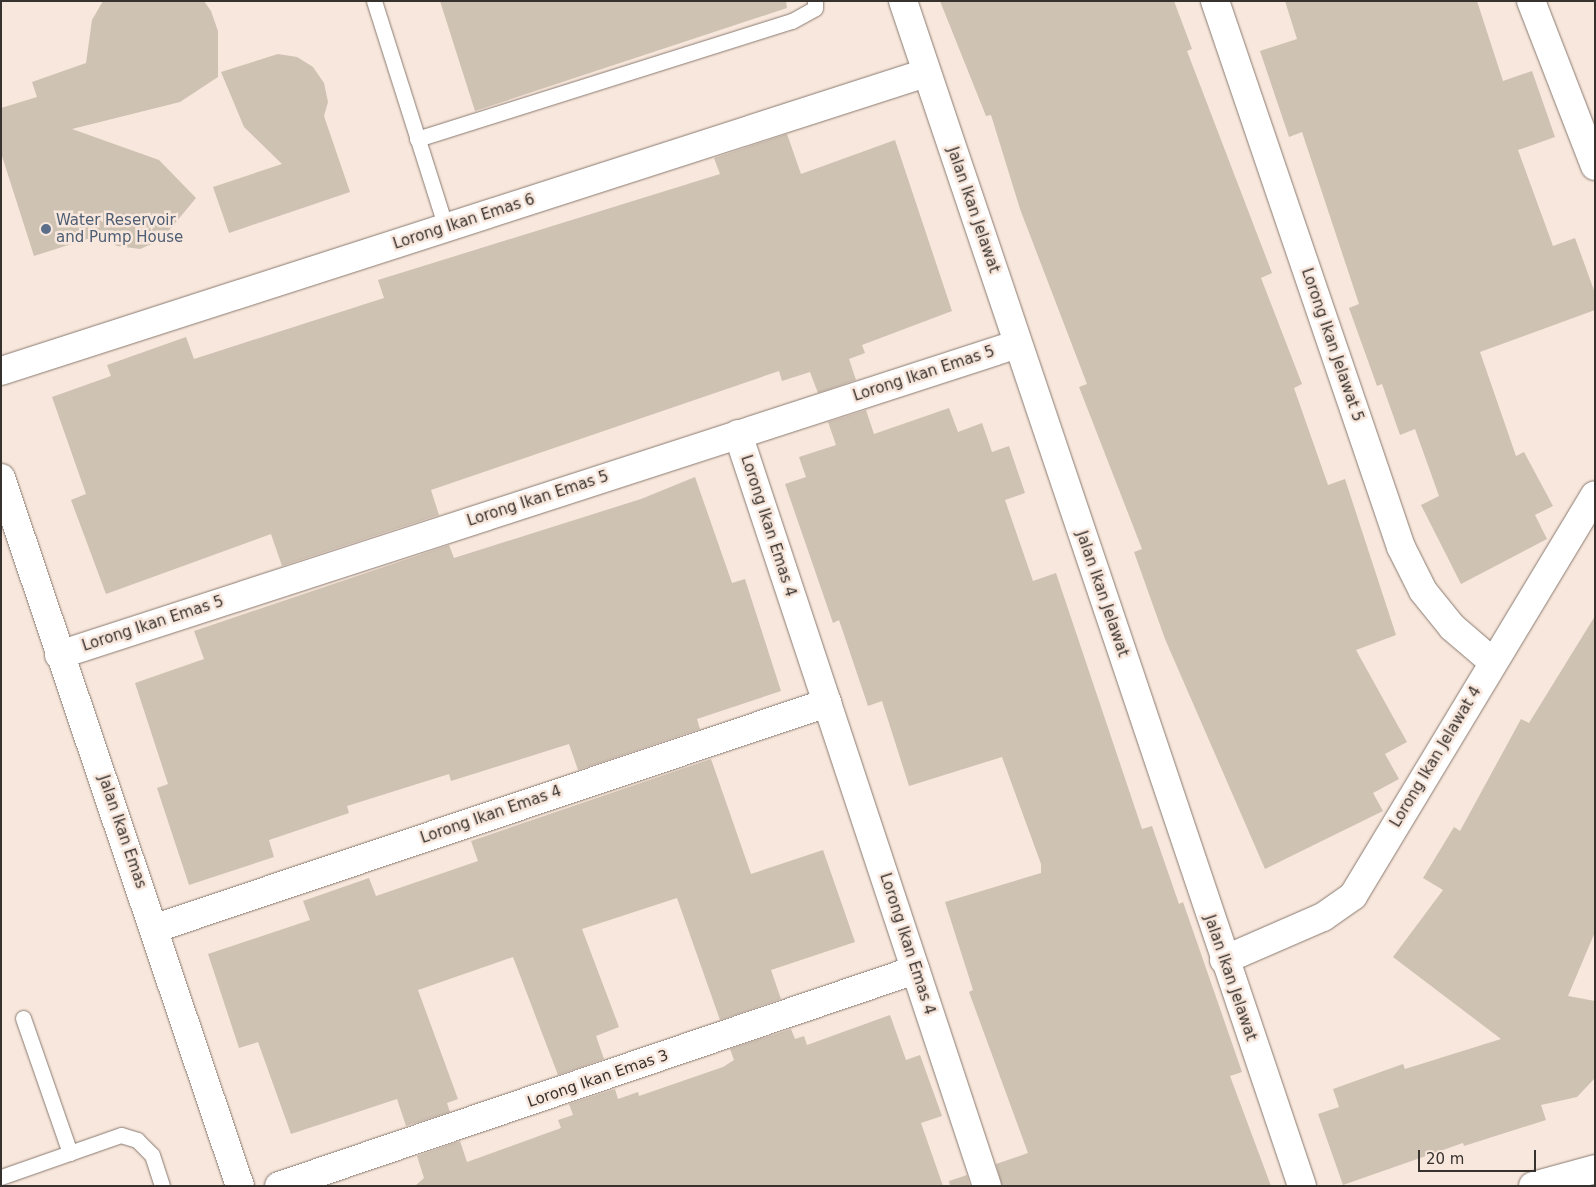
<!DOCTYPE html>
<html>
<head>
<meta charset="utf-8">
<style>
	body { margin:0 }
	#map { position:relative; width:1596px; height:1187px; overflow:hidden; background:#f8e7dc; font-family:"DejaVu Sans",sans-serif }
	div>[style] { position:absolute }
	.building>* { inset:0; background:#cec2b3 }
	.roads { filter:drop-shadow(0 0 1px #897a70) drop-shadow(0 0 1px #897a70) }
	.lane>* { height:15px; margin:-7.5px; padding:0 7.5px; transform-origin:7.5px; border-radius:7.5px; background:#fff }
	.street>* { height:28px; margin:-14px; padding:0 14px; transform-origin:14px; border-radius:14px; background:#fff }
	.secondary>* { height:28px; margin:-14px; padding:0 14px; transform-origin:14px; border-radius:14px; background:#fff }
	.dots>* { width:14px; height:14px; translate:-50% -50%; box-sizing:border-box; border:2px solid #f8e7dc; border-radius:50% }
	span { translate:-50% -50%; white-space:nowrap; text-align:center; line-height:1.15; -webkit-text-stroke:5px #f8e7dc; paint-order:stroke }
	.street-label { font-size:15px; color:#38322e }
	.service-label { font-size:15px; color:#4e5e75 }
	.left { translate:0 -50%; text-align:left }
	.frame { position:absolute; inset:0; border:2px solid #38322e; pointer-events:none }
	.scale { position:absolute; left:1418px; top:1150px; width:118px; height:22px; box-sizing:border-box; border:2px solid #38322e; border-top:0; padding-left:6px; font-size:15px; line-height:18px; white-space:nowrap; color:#38322e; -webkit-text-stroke:4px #f8e7dc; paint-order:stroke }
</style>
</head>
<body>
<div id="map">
	<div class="building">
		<div style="clip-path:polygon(103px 1px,204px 1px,211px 11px,218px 31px,218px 77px,180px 102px,72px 129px,159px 160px,196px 198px,161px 240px,140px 249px,117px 246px,100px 235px,34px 256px,1px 153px,1px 108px,37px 97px,32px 82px,86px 63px,92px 20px)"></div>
		<div style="clip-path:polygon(440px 1px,786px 1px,787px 8px,475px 111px)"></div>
		<div style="clip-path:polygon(940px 1px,1174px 1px,1192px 49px,1187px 51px,1272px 273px,1261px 278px,1302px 384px,1294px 388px,1328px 485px,1345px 479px,1396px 635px,1356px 650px,1407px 742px,1385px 754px,1399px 779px,1373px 793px,1383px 811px,1265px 869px,1165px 639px,1134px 552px,1142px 549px,1079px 387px,1087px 384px,1020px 209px,991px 115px,986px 116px)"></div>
		<div style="clip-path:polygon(1285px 1px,1477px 1px,1503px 81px,1532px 71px,1555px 137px,1518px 150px,1553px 246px,1575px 238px,1595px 293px,1595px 310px,1480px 352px,1516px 456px,1524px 452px,1553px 506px,1535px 515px,1547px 539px,1461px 584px,1421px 505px,1439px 496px,1415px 429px,1400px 435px,1382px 384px,1377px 386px,1349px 308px,1359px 304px,1302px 132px,1289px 137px,1260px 51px,1297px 39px)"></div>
		<div style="clip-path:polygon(278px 54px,297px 57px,313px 67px,324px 83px,328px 102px,324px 116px,350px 192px,229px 233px,213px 187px,282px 164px,244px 127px,221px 72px)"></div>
		<div style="clip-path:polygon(787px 134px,801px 174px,895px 140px,952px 311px,862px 345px,865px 353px,849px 359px,856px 380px,818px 393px,810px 372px,782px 381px,779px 371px,431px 490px,439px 515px,282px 566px,271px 534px,106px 594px,71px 500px,86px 494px,52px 397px,111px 376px,107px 365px,186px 337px,194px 359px,384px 298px,378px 280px,720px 174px,714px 158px)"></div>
		<div style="clip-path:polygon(949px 408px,958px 432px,982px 423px,992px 452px,1009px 446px,1025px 493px,1005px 500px,1033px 581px,1056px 573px,1142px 829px,1152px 826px,1179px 904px,1183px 902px,1242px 1072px,1230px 1076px,1271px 1186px,1002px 1186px,996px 1164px,1028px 1153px,969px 992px,973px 990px,945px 902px,1041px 873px,1041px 864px,1002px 757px,909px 786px,882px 701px,868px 706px,839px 620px,833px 623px,785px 484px,806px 477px,799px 457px,836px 445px,828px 422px,866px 410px,874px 434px)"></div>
		<div style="clip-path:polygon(695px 477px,732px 583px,745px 579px,781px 691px,697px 719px,700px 729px,578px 770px,569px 744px,451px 781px,449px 774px,347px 806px,349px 813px,269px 840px,274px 857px,189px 885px,157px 788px,168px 784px,135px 683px,204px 659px,194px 631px,449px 545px,454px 558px,641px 499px)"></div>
		<div style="clip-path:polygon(1595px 616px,1595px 932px,1568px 996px,1595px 1001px,1595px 1078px,1577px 1097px,1541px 1105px,1546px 1120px,1464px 1146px,1463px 1143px,1343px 1185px,1318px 1114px,1339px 1107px,1333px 1089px,1403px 1064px,1405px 1069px,1501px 1039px,1393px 957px,1443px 890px,1423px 878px,1454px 827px,1460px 831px,1521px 719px,1529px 723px)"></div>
		<div style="clip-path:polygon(711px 759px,751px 874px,823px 850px,855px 942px,771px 970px,781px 999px,720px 1020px,677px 898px,582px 929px,619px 1027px,596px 1036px,604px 1059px,558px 1075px,513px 957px,418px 990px,458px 1099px,447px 1103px,450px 1112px,406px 1126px,397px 1099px,291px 1134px,258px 1042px,239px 1048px,208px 954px,310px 920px,303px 901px,369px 878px,376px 896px,478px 861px,471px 841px)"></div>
		<div style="clip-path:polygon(890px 1015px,906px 1060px,920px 1055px,942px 1116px,921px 1123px,943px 1186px,415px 1186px,424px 1178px,417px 1156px,460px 1141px,467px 1162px,561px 1128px,558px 1120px,573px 1115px,569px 1104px,615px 1089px,618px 1099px,638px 1092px,639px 1096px,723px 1067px,734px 1060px,730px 1049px,791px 1029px,795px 1039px,804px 1036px,807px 1045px)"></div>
		<div style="clip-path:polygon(967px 1175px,970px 1186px,950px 1186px,949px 1181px)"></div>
	</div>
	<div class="roads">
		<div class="lane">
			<div style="left:374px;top:1px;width:238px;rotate:72.4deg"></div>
			<div style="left:417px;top:139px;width:393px;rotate:-17.5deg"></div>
			<div style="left:792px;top:21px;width:26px;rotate:-29deg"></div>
			<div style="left:815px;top:8px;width:7px;rotate:-90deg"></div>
			<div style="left:23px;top:1018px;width:143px;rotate:70.8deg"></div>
			<div style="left:1px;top:1177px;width:127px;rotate:-19.3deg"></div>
			<div style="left:121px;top:1135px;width:17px;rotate:17deg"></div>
			<div style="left:137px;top:1140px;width:21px;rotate:45deg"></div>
			<div style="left:152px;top:1155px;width:33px;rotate:72deg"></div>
		</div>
		<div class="street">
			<div style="left:903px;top:1px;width:1250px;rotate:71.39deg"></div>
			<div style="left:1215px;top:1px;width:577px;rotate:71.19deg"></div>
			<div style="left:1401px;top:547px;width:49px;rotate:63.4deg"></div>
			<div style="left:1423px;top:591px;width:46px;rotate:51.1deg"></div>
			<div style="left:1452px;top:627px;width:54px;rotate:40.5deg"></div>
			<div style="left:1531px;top:1px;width:177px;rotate:68.8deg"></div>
			<div style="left:1px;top:371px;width:972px;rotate:-17.86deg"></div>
			<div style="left:738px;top:434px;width:792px;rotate:71.68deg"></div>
			<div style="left:59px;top:655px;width:1008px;rotate:-17.97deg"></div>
			<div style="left:156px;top:928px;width:708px;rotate:-18.54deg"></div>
			<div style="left:1224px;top:960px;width:108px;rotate:-23.5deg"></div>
			<div style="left:1323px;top:917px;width:37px;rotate:-35deg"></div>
			<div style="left:1353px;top:896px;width:468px;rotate:-58.9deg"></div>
			<div style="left:279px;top:1186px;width:672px;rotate:-18.76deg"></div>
			<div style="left:1533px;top:1186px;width:64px;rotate:-15.3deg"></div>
		</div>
		<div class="secondary">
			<div style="left:1px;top:478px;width:747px;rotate:71.35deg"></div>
		</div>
	</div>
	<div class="dots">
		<div style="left:46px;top:229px;background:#5c6f8a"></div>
	</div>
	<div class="street-label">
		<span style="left:973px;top:210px;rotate:71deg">Jalan Ikan Jelawat</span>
		<span style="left:464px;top:222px;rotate:-18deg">Lorong Ikan Emas 6</span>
		<span style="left:1332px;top:345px;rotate:71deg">Lorong Ikan Jelawat 5</span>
		<span style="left:924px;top:374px;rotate:-18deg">Lorong Ikan Emas 5</span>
		<span style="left:538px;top:499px;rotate:-18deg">Lorong Ikan Emas 5</span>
		<span style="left:768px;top:526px;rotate:72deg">Lorong Ikan Emas 4</span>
		<span style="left:1102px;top:594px;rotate:71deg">Jalan Ikan Jelawat</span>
		<span style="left:153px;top:624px;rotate:-18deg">Lorong Ikan Emas 5</span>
		<span style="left:1436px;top:757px;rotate:-59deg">Lorong Ikan Jelawat 4</span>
		<span style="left:491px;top:815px;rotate:-19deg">Lorong Ikan Emas 4</span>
		<span style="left:122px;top:832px;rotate:71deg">Jalan Ikan Emas</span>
		<span style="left:907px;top:944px;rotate:72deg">Lorong Ikan Emas 4</span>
		<span style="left:1230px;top:978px;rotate:71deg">Jalan Ikan Jelawat</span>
		<span style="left:598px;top:1079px;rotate:-19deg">Lorong Ikan Emas 3</span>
	</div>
	<div class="service-label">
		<span class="left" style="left:56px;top:229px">Water Reservoir<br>and Pump House</span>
	</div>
	<div class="frame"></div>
	<div class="scale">20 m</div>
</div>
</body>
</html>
